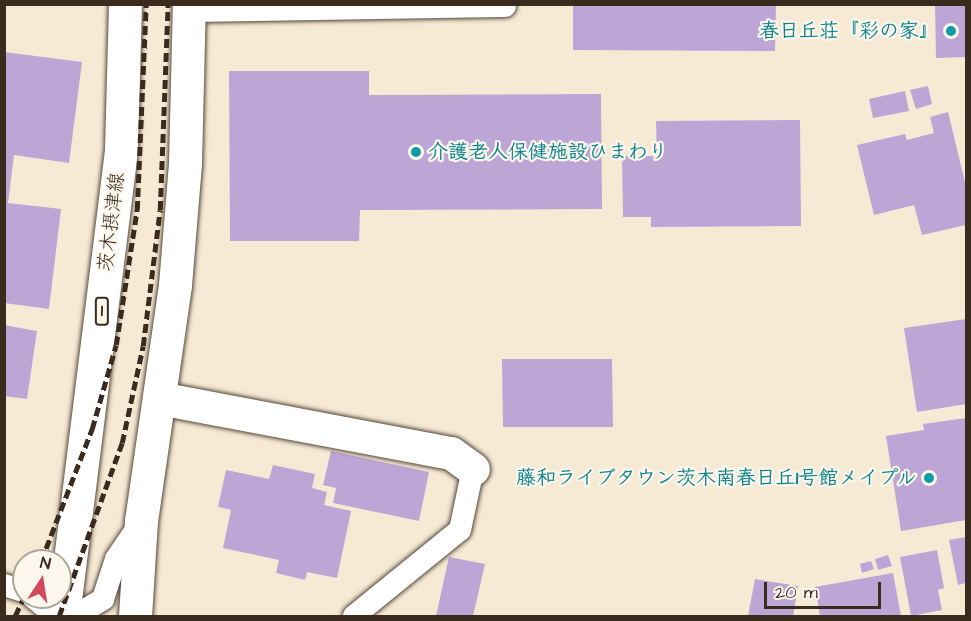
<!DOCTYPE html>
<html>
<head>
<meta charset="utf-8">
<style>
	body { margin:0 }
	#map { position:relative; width:971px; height:621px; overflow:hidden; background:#f6ead5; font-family:"Architects Daughter","Klee One",sans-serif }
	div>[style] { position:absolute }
	.building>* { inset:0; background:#bda5d5 }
	.roads { filter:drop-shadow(0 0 2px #574739) drop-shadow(0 0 2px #574739) }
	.lane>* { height:22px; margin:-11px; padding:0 11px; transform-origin:11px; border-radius:11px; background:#fff }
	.street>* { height:33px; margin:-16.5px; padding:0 16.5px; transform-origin:16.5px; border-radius:16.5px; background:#fff }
	.primary>* { height:33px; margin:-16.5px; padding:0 16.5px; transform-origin:16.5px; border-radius:16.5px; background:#fff }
	.rail>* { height:4.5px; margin-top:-2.25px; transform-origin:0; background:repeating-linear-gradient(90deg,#3b2a1e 0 9px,transparent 0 13.5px) }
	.dots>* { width:16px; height:16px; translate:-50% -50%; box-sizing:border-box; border:3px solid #fbf7ec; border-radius:50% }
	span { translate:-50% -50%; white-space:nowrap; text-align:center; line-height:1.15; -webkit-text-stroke:4.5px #fbf7ec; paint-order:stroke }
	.shield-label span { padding:2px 4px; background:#fbf7ec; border:2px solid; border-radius:4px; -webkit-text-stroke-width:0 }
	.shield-label { font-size:18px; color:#3b2a1e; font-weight:700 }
	.culture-label { font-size:20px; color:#0d838f; font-weight:700 }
	.right { translate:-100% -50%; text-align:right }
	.left { translate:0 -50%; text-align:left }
	.street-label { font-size:20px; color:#3b2a1e }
	.frame { position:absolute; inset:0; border:6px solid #3b2a1e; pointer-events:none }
	.north { position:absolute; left:12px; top:549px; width:60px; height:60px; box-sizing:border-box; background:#fbf7ec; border:2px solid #aea59a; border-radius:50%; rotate:12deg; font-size:16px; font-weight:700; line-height:24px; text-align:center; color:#3b2a1e }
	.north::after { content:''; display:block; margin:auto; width:21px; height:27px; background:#d1495b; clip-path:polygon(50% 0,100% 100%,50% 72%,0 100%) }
	.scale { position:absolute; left:764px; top:582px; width:117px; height:27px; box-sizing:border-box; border:3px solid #3b2a1e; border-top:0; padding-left:8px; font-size:18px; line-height:21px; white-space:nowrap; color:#3b2a1e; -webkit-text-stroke:4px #fbf7ec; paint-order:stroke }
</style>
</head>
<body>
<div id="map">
	<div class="building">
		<div style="clip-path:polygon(573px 4px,776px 4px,775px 51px,573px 50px)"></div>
		<div style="clip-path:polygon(935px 4px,966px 4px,966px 57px,936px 58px)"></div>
		<div style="clip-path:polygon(4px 52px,82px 62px,69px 163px,14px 155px,8px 203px,61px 209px,49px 309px,4px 303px)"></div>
		<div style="clip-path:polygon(229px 71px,369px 71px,369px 95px,601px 94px,602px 209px,360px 210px,359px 241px,230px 241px)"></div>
		<div style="clip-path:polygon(928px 86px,932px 104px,916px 109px,910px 90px)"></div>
		<div style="clip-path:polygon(905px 91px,909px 111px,873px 118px,869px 99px)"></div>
		<div style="clip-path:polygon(948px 112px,966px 186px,966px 225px,922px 235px,914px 205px,874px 215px,857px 145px,905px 134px,907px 140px,934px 133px,930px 117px)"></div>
		<div style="clip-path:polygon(800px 120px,801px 226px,651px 227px,651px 217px,623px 217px,622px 156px,657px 156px,656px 121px)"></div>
		<div style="clip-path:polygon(966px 319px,966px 404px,917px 412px,904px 328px)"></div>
		<div style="clip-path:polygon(4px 325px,37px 331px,27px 399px,4px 396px)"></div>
		<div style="clip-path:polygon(502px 359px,612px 359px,613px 427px,503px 427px)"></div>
		<div style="clip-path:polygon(966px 418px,966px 520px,901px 531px,886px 436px,924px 430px,923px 424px)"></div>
		<div style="clip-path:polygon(331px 451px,429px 472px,419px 521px,333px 503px,336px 488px,323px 485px)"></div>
		<div style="clip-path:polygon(273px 465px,315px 474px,312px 488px,327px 492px,324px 505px,351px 511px,337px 578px,307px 572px,305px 580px,276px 573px,279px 560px,223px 548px,231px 510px,218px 507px,226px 470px,269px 479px)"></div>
		<div style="clip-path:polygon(966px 537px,966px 583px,958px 585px,949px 540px)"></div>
		<div style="clip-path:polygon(937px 550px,944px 588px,938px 590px,942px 610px,911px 616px,900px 557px)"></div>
		<div style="clip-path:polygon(888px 555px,892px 566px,878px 570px,875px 559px)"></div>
		<div style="clip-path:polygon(449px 557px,485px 564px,473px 616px,436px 616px)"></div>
		<div style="clip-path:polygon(871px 561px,874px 569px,862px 573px,860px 564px)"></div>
		<div style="clip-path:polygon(893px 573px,901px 616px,820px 616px,815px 587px)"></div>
		<div style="clip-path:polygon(755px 579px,798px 586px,793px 616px,748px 616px)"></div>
	</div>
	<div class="roads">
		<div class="lane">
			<div style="left:189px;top:11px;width:316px;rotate:-0.9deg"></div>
			<div style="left:4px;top:585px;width:21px;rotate:17deg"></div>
			<div style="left:33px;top:597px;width:30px;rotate:40deg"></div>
			<div style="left:75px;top:616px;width:33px;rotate:-31deg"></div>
			<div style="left:103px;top:599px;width:42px;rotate:-72deg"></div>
			<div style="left:116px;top:559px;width:41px;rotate:-55.9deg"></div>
			<div style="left:354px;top:616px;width:136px;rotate:-39.1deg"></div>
			<div style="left:460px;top:530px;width:62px;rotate:-78deg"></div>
		</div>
		<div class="street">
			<div style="left:159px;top:398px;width:297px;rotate:10.7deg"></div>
			<div style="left:451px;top:453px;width:27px;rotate:36deg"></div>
		</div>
		<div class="primary">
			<div style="left:63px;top:616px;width:472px;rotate:-82.9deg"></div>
			<div style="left:121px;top:148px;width:144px;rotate:-88.4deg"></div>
			<div style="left:135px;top:616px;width:95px;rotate:-86.4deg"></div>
			<div style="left:141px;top:521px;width:238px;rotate:-81.8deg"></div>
			<div style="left:175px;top:285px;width:122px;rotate:-85.3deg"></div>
			<div style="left:185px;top:163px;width:159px;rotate:-88.6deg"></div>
		</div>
	</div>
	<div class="rail">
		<div style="left:41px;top:561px;width:142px;rotate:-68.9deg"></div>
		<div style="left:92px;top:429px;width:87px;rotate:-74.1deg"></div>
		<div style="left:116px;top:345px;width:137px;rotate:-81.2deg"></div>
		<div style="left:137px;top:210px;width:206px;rotate:-87.5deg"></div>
		<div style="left:15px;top:616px;width:21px;rotate:-65deg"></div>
		<div style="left:59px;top:616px;width:184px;rotate:-70deg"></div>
		<div style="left:122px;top:443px;width:99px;rotate:-77.8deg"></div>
		<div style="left:143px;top:346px;width:137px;rotate:-82.9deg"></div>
		<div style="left:160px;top:210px;width:206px;rotate:-87.8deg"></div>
	</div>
	<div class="dots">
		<div style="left:951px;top:31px;background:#0f9aa8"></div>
		<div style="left:416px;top:152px;background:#0f9aa8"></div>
		<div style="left:929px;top:478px;background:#0f9aa8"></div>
	</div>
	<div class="shield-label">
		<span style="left:102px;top:311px">1</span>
	</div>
	<div class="culture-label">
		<span class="right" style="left:939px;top:31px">春日丘荘『彩の家』</span>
		<span class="left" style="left:428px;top:152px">介護老人保健施設ひまわり</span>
		<span class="right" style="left:917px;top:478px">藤和ライブタウン茨木南春日丘1号館メイプル</span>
	</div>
	<div class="street-label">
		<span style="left:112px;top:222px;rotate:-83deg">茨木摂津線</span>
	</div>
	<div class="frame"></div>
	<div class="north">N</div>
	<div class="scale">20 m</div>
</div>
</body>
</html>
